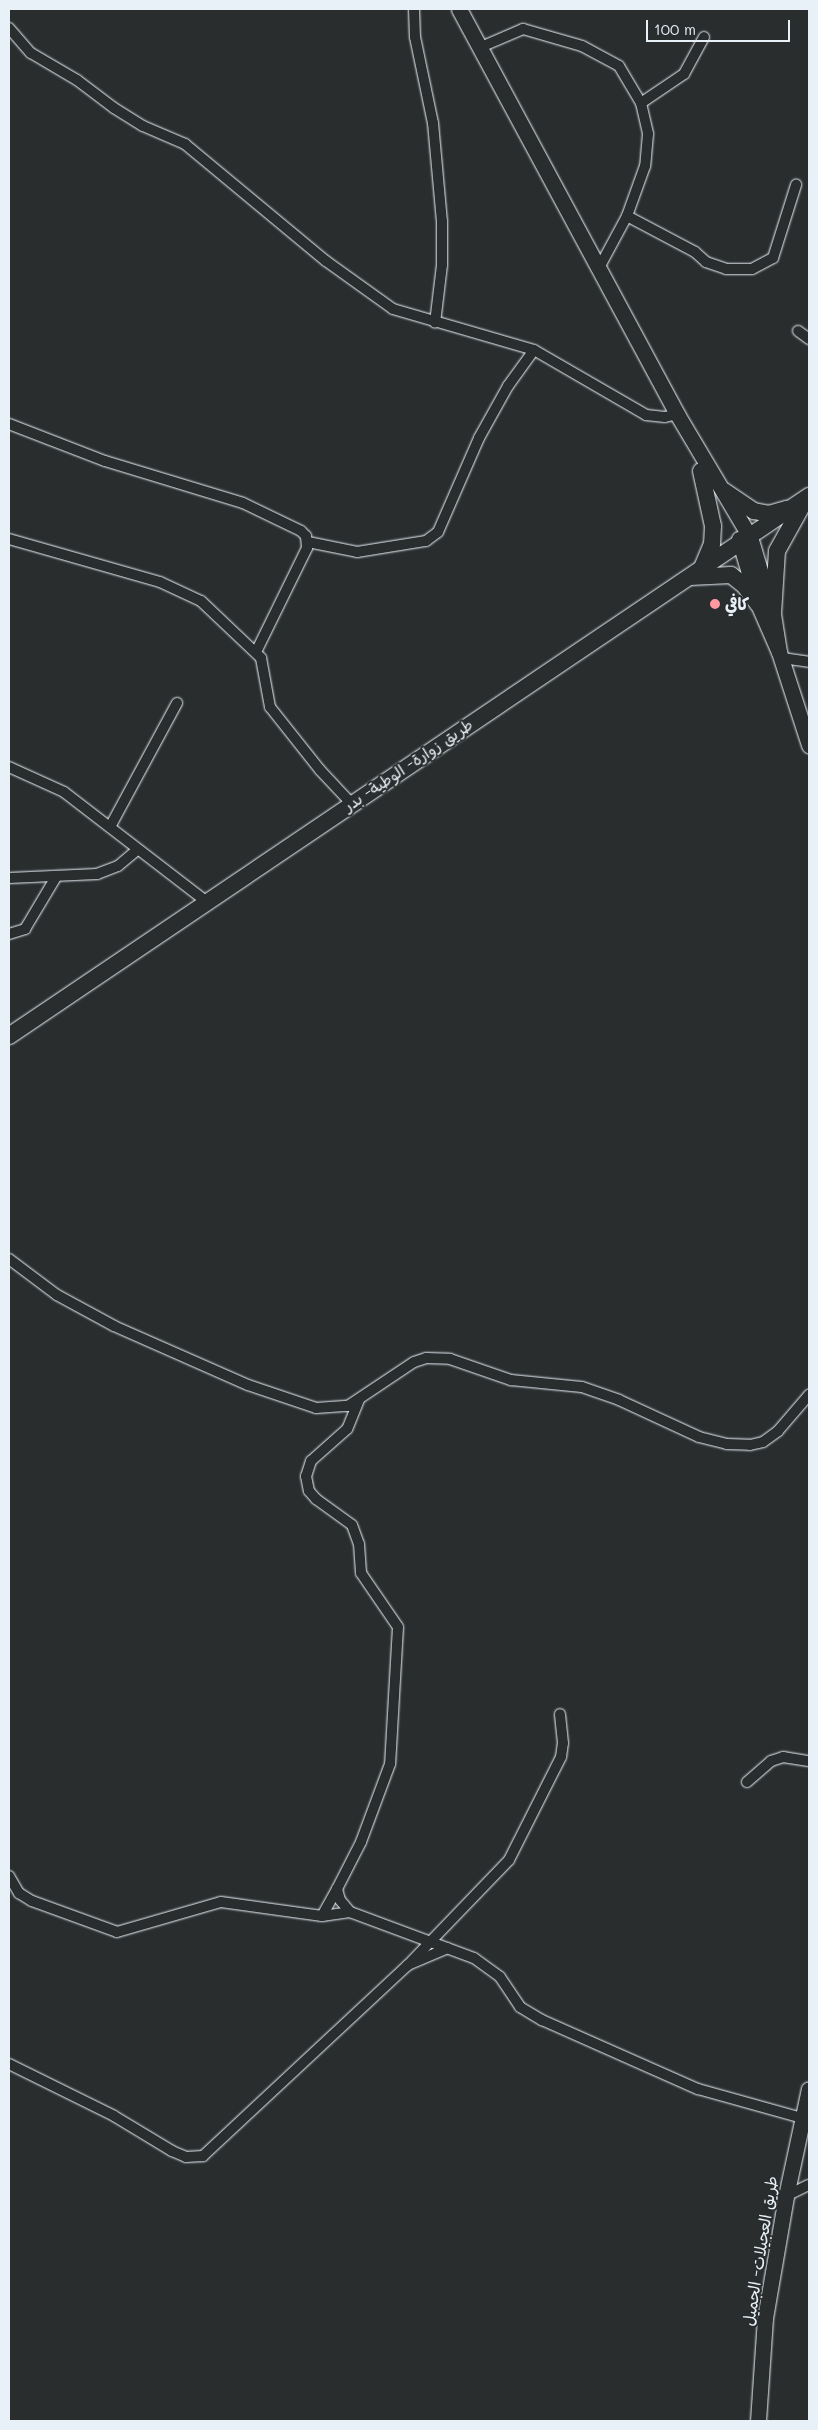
<!DOCTYPE html>
<html>
<head>
<meta charset="utf-8">
<style>
	body { margin:0 }
	#map { position:relative; width:818px; height:2430px; overflow:hidden; background:#2a2d2e; font-family:Mali,"Playpen Sans Arabic",sans-serif }
	div>[style] { position:absolute }
	.roads { filter:drop-shadow(0 0 1px #e8f1f8) drop-shadow(0 0 1px #e8f1f8) }
	.minor>* { height:10px; margin:-5px; padding:0 5px; transform-origin:5px; border-radius:5px; background:#2a2d2e }
	.primary>* { height:15px; margin:-7.5px; padding:0 7.5px; transform-origin:7.5px; border-radius:7.5px; background:#2a2d2e }
	.trunk>* { height:16px; margin:-8px; padding:0 8px; transform-origin:8px; border-radius:8px; background:#2a2d2e }
	.dots>* { width:14px; height:14px; translate:-50% -50%; box-sizing:border-box; border:2px solid #2a2d2e; border-radius:50% }
	span { translate:-50% -50%; white-space:nowrap; text-align:center; line-height:1.15; -webkit-text-stroke:4px #2a2d2e; paint-order:stroke }
	.poi-label { font-size:16px; color:#e8f1f8; font-weight:700 }
	.left { translate:0 -50%; text-align:left }
	.street-label { font-size:16px; color:#e8f1f8 }
	.frame { position:absolute; inset:0; border:10px solid #e8f1f8; pointer-events:none }
	.scale { position:absolute; left:646px; top:20px; width:144px; height:22px; box-sizing:border-box; border:2px solid #e8f1f8; border-top:0; padding-left:6px; font-size:15px; line-height:18px; white-space:nowrap; color:#e8f1f8; -webkit-text-stroke:4px #2a2d2e; paint-order:stroke }
</style>
</head>
<body>
<div id="map">
	<div class="roads">
		<div class="minor">
			<div style="left:414px;top:9px;width:28px;rotate:88deg"></div>
			<div style="left:415px;top:37px;width:88px;rotate:78.2deg"></div>
			<div style="left:433px;top:123px;width:98px;rotate:84.8deg"></div>
			<div style="left:442px;top:221px;width:44px;rotate:90deg"></div>
			<div style="left:442px;top:265px;width:58px;rotate:96.9deg"></div>
			<div style="left:9px;top:28px;width:33px;rotate:49deg"></div>
			<div style="left:31px;top:53px;width:53px;rotate:30.4deg"></div>
			<div style="left:77px;top:80px;width:46px;rotate:37.1deg"></div>
			<div style="left:114px;top:108px;width:34px;rotate:32deg"></div>
			<div style="left:143px;top:126px;width:46px;rotate:23.2deg"></div>
			<div style="left:185px;top:144px;width:183px;rotate:39.7deg"></div>
			<div style="left:326px;top:261px;width:82px;rotate:35.6deg"></div>
			<div style="left:393px;top:309px;width:147px;rotate:16.2deg"></div>
			<div style="left:534px;top:350px;width:129px;rotate:30.1deg"></div>
			<div style="left:646px;top:415px;width:19px;rotate:6deg"></div>
			<div style="left:665px;top:417px;width:12px;rotate:-14deg"></div>
			<div style="left:481px;top:47px;width:46px;rotate:-23.2deg"></div>
			<div style="left:523px;top:29px;width:61px;rotate:16.1deg"></div>
			<div style="left:582px;top:46px;width:42px;rotate:28.4deg"></div>
			<div style="left:619px;top:66px;width:43px;rotate:59.3deg"></div>
			<div style="left:641px;top:103px;width:32px;rotate:77deg"></div>
			<div style="left:648px;top:134px;width:32px;rotate:95deg"></div>
			<div style="left:645px;top:166px;width:53px;rotate:109.8deg"></div>
			<div style="left:627px;top:216px;width:59px;rotate:118.3deg"></div>
			<div style="left:641px;top:103px;width:52px;rotate:-34deg"></div>
			<div style="left:684px;top:74px;width:42px;rotate:-61.6deg"></div>
			<div style="left:627px;top:216px;width:77px;rotate:27.9deg"></div>
			<div style="left:695px;top:252px;width:15px;rotate:42deg"></div>
			<div style="left:706px;top:262px;width:21px;rotate:19deg"></div>
			<div style="left:726px;top:269px;width:26px"></div>
			<div style="left:752px;top:269px;width:24px;rotate:-28deg"></div>
			<div style="left:773px;top:258px;width:77px;rotate:-72.5deg"></div>
			<div style="left:798px;top:331px;width:14px;rotate:36deg"></div>
			<div style="left:9px;top:424px;width:103px;rotate:21.1deg"></div>
			<div style="left:105px;top:461px;width:144px;rotate:16.9deg"></div>
			<div style="left:243px;top:503px;width:64px;rotate:25.8deg"></div>
			<div style="left:301px;top:531px;width:7px;rotate:45deg"></div>
			<div style="left:306px;top:536px;width:12px;rotate:85deg"></div>
			<div style="left:307px;top:548px;width:116px;rotate:116.1deg"></div>
			<div style="left:9px;top:539px;width:157px;rotate:15.9deg"></div>
			<div style="left:160px;top:582px;width:45px;rotate:24.9deg"></div>
			<div style="left:201px;top:601px;width:83px;rotate:43.5deg"></div>
			<div style="left:261px;top:658px;width:50px;rotate:79.6deg"></div>
			<div style="left:270px;top:707px;width:80px;rotate:51.6deg"></div>
			<div style="left:320px;top:770px;width:45px;rotate:46.8deg"></div>
			<div style="left:308px;top:542px;width:50px;rotate:11.5deg"></div>
			<div style="left:357px;top:552px;width:70px;rotate:-9.1deg"></div>
			<div style="left:426px;top:541px;width:15px;rotate:-37deg"></div>
			<div style="left:438px;top:532px;width:103px;rotate:-66.4deg"></div>
			<div style="left:479px;top:438px;width:60px;rotate:-60.9deg"></div>
			<div style="left:508px;top:386px;width:44px;rotate:-54.2deg"></div>
			<div style="left:782px;top:658px;width:27px;rotate:8deg"></div>
			<div style="left:9px;top:767px;width:60px;rotate:24.4deg"></div>
			<div style="left:64px;top:792px;width:180px;rotate:37.6deg"></div>
			<div style="left:110px;top:827px;width:141px;rotate:-61.6deg"></div>
			<div style="left:9px;top:878px;width:88px;rotate:-2.6deg"></div>
			<div style="left:97px;top:874px;width:22px;rotate:-21deg"></div>
			<div style="left:118px;top:866px;width:25px;rotate:-40deg"></div>
			<div style="left:9px;top:934px;width:17px;rotate:-17deg"></div>
			<div style="left:25px;top:929px;width:61px;rotate:-59.2deg"></div>
			<div style="left:9px;top:1259px;width:60px;rotate:36.9deg"></div>
			<div style="left:57px;top:1295px;width:65px;rotate:28.5deg"></div>
			<div style="left:114px;top:1326px;width:146px;rotate:23.8deg"></div>
			<div style="left:248px;top:1385px;width:72px;rotate:18.7deg"></div>
			<div style="left:316px;top:1408px;width:32px;rotate:-4deg"></div>
			<div style="left:348px;top:1406px;width:79px;rotate:-33.7deg"></div>
			<div style="left:414px;top:1362px;width:13px;rotate:-18deg"></div>
			<div style="left:426px;top:1358px;width:24px;rotate:2deg"></div>
			<div style="left:450px;top:1359px;width:65px;rotate:19deg"></div>
			<div style="left:511px;top:1380px;width:71px;rotate:5.6deg"></div>
			<div style="left:582px;top:1387px;width:39px;rotate:19deg"></div>
			<div style="left:619px;top:1400px;width:88px;rotate:24.8deg"></div>
			<div style="left:699px;top:1437px;width:29px;rotate:14deg"></div>
			<div style="left:727px;top:1444px;width:23px;rotate:2deg"></div>
			<div style="left:750px;top:1445px;width:13px;rotate:-13deg"></div>
			<div style="left:763px;top:1442px;width:19px;rotate:-36deg"></div>
			<div style="left:778px;top:1431px;width:48px;rotate:-49.3deg"></div>
			<div style="left:359px;top:1400px;width:31px;rotate:112deg"></div>
			<div style="left:347px;top:1429px;width:48px;rotate:138.4deg"></div>
			<div style="left:311px;top:1461px;width:16px;rotate:108deg"></div>
			<div style="left:306px;top:1476px;width:15px;rotate:79deg"></div>
			<div style="left:309px;top:1491px;width:11px;rotate:49deg"></div>
			<div style="left:316px;top:1499px;width:44px;rotate:35.8deg"></div>
			<div style="left:352px;top:1525px;width:20px;rotate:70deg"></div>
			<div style="left:359px;top:1544px;width:29px;rotate:86deg"></div>
			<div style="left:361px;top:1573px;width:65px;rotate:55.6deg"></div>
			<div style="left:398px;top:1627px;width:137px;rotate:93.3deg"></div>
			<div style="left:390px;top:1764px;width:83px;rotate:110.4deg"></div>
			<div style="left:361px;top:1842px;width:53px;rotate:117.1deg"></div>
			<div style="left:337px;top:1889px;width:11px;rotate:75deg"></div>
			<div style="left:340px;top:1900px;width:16px;rotate:50deg"></div>
			<div style="left:350px;top:1912px;width:132px;rotate:20.4deg"></div>
			<div style="left:474px;top:1958px;width:32px;rotate:36deg"></div>
			<div style="left:500px;top:1977px;width:36px;rotate:56deg"></div>
			<div style="left:520px;top:2007px;width:26px;rotate:31deg"></div>
			<div style="left:542px;top:2020px;width:171px;rotate:23.9deg"></div>
			<div style="left:698px;top:2089px;width:108px;rotate:15.6deg"></div>
			<div style="left:747px;top:1782px;width:32px;rotate:-41deg"></div>
			<div style="left:771px;top:1761px;width:13px;rotate:-18deg"></div>
			<div style="left:783px;top:1757px;width:26px;rotate:9deg"></div>
			<div style="left:9px;top:1876px;width:20px;rotate:60deg"></div>
			<div style="left:19px;top:1893px;width:15px;rotate:32deg"></div>
			<div style="left:32px;top:1901px;width:90px;rotate:20deg"></div>
			<div style="left:117px;top:1932px;width:108px;rotate:-16.1deg"></div>
			<div style="left:221px;top:1902px;width:102px;rotate:7.9deg"></div>
			<div style="left:322px;top:1916px;width:28px;rotate:-8deg"></div>
			<div style="left:322px;top:1916px;width:31px;rotate:-61deg"></div>
			<div style="left:408px;top:1965px;width:43px;rotate:-23deg"></div>
			<div style="left:9px;top:2064px;width:117px;rotate:26.3deg"></div>
			<div style="left:114px;top:2116px;width:68px;rotate:31.1deg"></div>
			<div style="left:172px;top:2151px;width:15px;rotate:23deg"></div>
			<div style="left:186px;top:2157px;width:17px;rotate:-3deg"></div>
			<div style="left:203px;top:2156px;width:279px;rotate:-43deg"></div>
			<div style="left:407px;top:1966px;width:147px;rotate:-46.1deg"></div>
			<div style="left:509px;top:1860px;width:115px;rotate:-63.2deg"></div>
			<div style="left:561px;top:1757px;width:14px;rotate:-82deg"></div>
			<div style="left:563px;top:1743px;width:29px;rotate:-96deg"></div>
			<div style="left:786px;top:2196px;width:25px;rotate:-26deg"></div>
		</div>
		<div class="primary">
			<div style="left:459px;top:9px;width:460px;rotate:61.7deg"></div>
			<div style="left:677px;top:414px;width:143px;rotate:59.3deg"></div>
			<div style="left:750px;top:537px;width:80px;rotate:73.4deg"></div>
			<div style="left:773px;top:614px;width:38px;rotate:81deg"></div>
			<div style="left:739px;top:539px;width:68px;rotate:73.7deg"></div>
			<div style="left:758px;top:604px;width:52px;rotate:66.4deg"></div>
			<div style="left:779px;top:652px;width:98px;rotate:72.1deg"></div>
			<div style="left:758px;top:2421px;width:103px;rotate:-86.1deg"></div>
			<div style="left:765px;top:2318px;width:124px;rotate:-80.2deg"></div>
			<div style="left:786px;top:2196px;width:109px;rotate:-77.9deg"></div>
		</div>
		<div class="trunk">
			<div style="left:701px;top:471px;width:56px;rotate:77.7deg"></div>
			<div style="left:713px;top:526px;width:18px;rotate:93deg"></div>
			<div style="left:712px;top:544px;width:25px;rotate:113deg"></div>
			<div style="left:724px;top:491px;width:36px;rotate:34deg"></div>
			<div style="left:754px;top:511px;width:15px;rotate:11deg"></div>
			<div style="left:769px;top:514px;width:19px;rotate:-16deg"></div>
			<div style="left:690px;top:577px;width:41px;rotate:-2.8deg"></div>
			<div style="left:731px;top:575px;width:16px;rotate:38deg"></div>
			<div style="left:744px;top:585px;width:24px;rotate:54deg"></div>
			<div style="left:773px;top:614px;width:63px;rotate:-86.4deg"></div>
			<div style="left:777px;top:551px;width:51px;rotate:-60.9deg"></div>
			<div style="left:9px;top:1036px;width:965px;rotate:-34.02deg"></div>
		</div>
	</div>
	<div class="dots">
		<div style="left:715px;top:604px;background:#ff9aa2"></div>
	</div>
	<div class="poi-label">
		<span class="left" style="left:725px;top:604px">كافي</span>
	</div>
	<div class="street-label">
		<span style="left:408px;top:765px;rotate:-34deg">طريق زوارة- الوطية- بدر</span>
		<span style="left:760px;top:2251px;rotate:-81deg">طريق العجيلات- الجميل</span>
	</div>
	<div class="frame"></div>
	<div class="scale">100 m</div>
</div>
</body>
</html>
